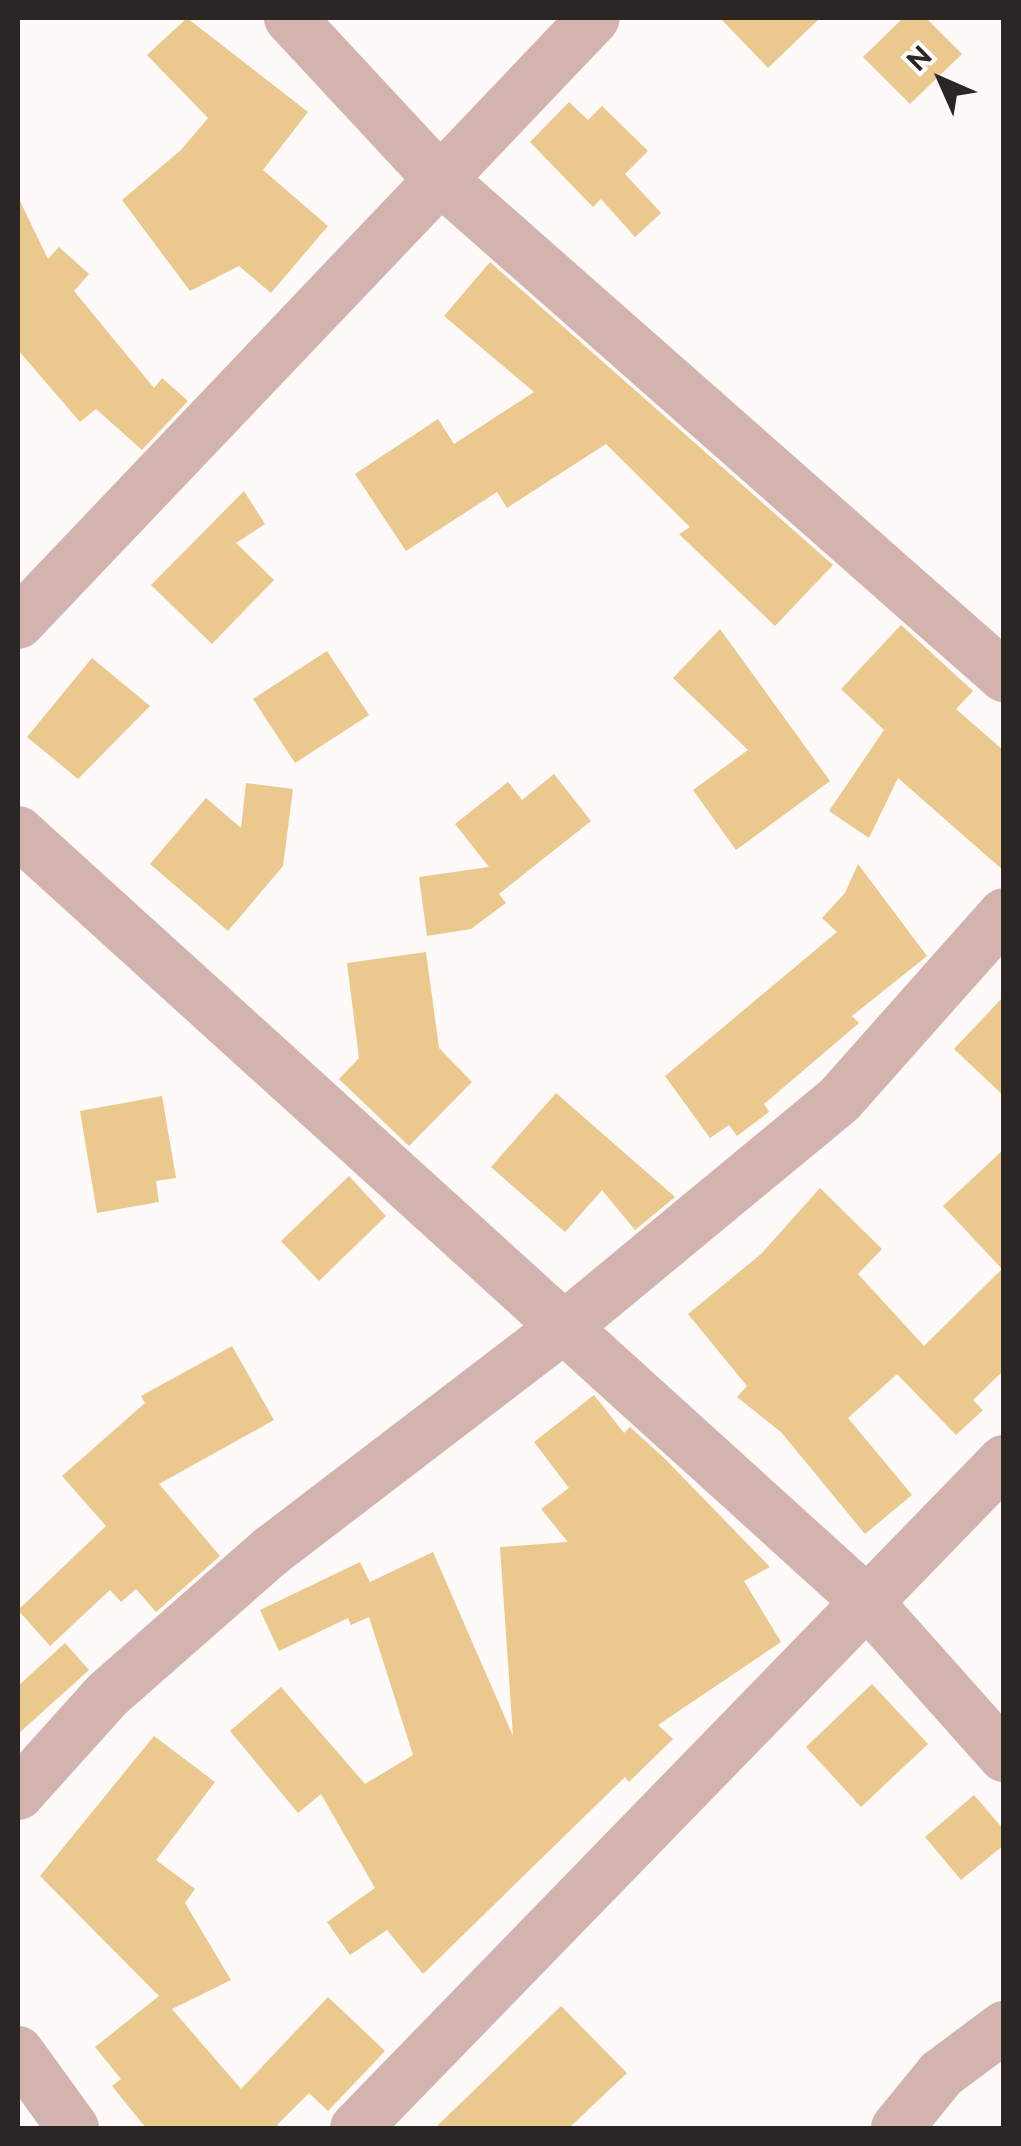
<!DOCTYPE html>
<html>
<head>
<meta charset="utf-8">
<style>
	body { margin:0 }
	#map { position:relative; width:1021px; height:2146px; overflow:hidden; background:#fdfaf9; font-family:Raleway,sans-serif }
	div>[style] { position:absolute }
	.building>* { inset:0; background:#ebc88e }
	.street>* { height:52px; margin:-26px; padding:0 26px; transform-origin:26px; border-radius:26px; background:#d3b3ad }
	span { translate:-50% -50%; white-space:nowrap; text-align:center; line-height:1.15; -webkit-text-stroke:8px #fff; paint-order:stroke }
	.frame { position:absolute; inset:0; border:20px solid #2b2623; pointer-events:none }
	.north { position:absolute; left:891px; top:30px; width:100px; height:100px; -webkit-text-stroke:8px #fff; paint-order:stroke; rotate:315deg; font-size:28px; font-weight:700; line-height:40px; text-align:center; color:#2b2623 }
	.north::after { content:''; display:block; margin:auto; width:35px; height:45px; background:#2b2623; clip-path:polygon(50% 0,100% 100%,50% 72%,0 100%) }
</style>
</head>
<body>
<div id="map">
	<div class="building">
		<div style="clip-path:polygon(187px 18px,308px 112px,263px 170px,328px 226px,271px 293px,239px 266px,190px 291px,122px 200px,181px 150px,208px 118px,147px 55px)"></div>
		<div style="clip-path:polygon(720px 18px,820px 18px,768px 68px)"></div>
		<div style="clip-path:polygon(903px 18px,926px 18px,962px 54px,910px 104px,863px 57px)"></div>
		<div style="clip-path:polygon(569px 102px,588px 120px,602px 106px,648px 151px,625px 174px,661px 213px,635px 237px,601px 199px,593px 207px,530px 142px)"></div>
		<div style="clip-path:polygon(18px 197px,48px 259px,59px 247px,89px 274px,74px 291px,154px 388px,162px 378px,188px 401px,142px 450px,96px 409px,80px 422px,18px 350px)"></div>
		<div style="clip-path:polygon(490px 262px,833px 565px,775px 626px,679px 534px,690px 527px,606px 444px,507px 508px,497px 492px,406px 551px,355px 474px,438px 419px,454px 444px,534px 392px,444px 316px)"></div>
		<div style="clip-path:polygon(244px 491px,265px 524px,236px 543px,274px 580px,212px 644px,151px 585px)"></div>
		<div style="clip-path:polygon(901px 625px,973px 691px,956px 709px,1004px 751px,1004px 871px,898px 778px,869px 838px,829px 811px,884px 730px,841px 689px)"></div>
		<div style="clip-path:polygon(720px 629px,830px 781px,736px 850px,693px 790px,748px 750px,673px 678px)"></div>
		<div style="clip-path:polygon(327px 651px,369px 715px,295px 763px,253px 699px)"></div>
		<div style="clip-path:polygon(92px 658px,150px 706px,78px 779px,27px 737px)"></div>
		<div style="clip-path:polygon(554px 774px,591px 821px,499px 894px,506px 903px,471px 929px,427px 936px,419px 877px,489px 867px,455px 824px,508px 782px,522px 800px)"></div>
		<div style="clip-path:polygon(246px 783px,293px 789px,283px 866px,228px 931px,150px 864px,206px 798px,241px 828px)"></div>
		<div style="clip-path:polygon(858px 864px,927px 956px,852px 1016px,859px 1023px,764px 1104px,769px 1112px,737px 1136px,729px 1125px,710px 1138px,665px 1076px,837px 932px,822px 918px,845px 893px)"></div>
		<div style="clip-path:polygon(426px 952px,439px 1048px,472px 1082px,409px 1146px,339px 1079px,359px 1058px,347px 963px)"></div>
		<div style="clip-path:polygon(1004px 996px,1004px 1096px,954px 1049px)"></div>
		<div style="clip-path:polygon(556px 1093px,675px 1197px,635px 1230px,602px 1190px,565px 1232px,491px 1167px)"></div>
		<div style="clip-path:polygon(162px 1096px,176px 1178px,156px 1181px,159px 1202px,97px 1213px,80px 1111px)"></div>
		<div style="clip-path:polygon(1004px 1149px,1004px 1370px,973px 1400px,983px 1410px,956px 1435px,897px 1374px,848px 1418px,912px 1495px,865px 1534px,781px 1432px,737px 1397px,747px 1386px,688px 1314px,761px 1254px,820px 1188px,882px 1249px,858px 1274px,924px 1346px,1002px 1269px,943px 1206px)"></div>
		<div style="clip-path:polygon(349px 1176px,386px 1216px,319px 1281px,281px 1241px)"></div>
		<div style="clip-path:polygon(232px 1346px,274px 1420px,159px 1484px,220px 1556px,156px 1612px,136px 1589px,121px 1602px,110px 1590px,50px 1646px,18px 1610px,106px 1526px,62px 1476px,145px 1403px,141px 1396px)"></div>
		<div style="clip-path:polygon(594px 1395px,624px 1433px,630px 1427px,665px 1459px,770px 1567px,744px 1581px,781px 1642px,658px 1725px,673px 1739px,629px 1782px,625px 1777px,423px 1974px,387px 1930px,350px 1955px,327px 1922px,375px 1888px,321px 1794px,298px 1813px,230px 1731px,281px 1687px,365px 1784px,413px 1755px,369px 1617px,351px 1625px,348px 1618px,279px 1651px,260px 1610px,360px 1562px,370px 1582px,433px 1552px,513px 1736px,500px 1547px,568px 1542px,541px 1509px,569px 1488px,534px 1442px)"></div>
		<div style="clip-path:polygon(65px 1643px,89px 1670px,18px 1734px,18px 1686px)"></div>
		<div style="clip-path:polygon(872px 1684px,928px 1744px,861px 1807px,806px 1747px)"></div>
		<div style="clip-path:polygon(154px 1736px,215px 1782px,156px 1860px,195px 1889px,185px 1903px,231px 1980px,172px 2009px,241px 2089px,328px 1997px,385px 2051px,328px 2111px,309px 2093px,277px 2125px,280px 2128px,146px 2128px,112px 2086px,121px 2079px,95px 2047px,159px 1996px,40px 1876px)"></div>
		<div style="clip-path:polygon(974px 1795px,1004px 1830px,1004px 1845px,961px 1880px,925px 1837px)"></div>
		<div style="clip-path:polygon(561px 2006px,627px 2073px,569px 2128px,435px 2128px)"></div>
	</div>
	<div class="street">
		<div style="left:290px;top:18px;width:217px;rotate:47.1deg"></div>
		<div style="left:438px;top:177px;width:755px;rotate:41.4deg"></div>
		<div style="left:18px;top:623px;width:835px;rotate:-46.41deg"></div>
		<div style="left:18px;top:832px;width:1145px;rotate:42.2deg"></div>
		<div style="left:866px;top:1601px;width:208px;rotate:48.3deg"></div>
		<div style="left:18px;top:1794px;width:133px;rotate:-48deg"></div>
		<div style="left:107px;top:1695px;width:218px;rotate:-41.3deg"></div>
		<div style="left:271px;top:1551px;width:372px;rotate:-37.4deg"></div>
		<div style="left:567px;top:1325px;width:354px;rotate:-39.6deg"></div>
		<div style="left:840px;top:1099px;width:247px;rotate:-48.4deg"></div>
		<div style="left:18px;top:2052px;width:94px;rotate:54.1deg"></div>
		<div style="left:356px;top:2128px;width:930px;rotate:-45.83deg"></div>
		<div style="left:897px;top:2128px;width:70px;rotate:-50.8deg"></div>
		<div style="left:941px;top:2074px;width:79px;rotate:-36.7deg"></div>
	</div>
	<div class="frame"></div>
	<div class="north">N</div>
</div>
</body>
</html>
